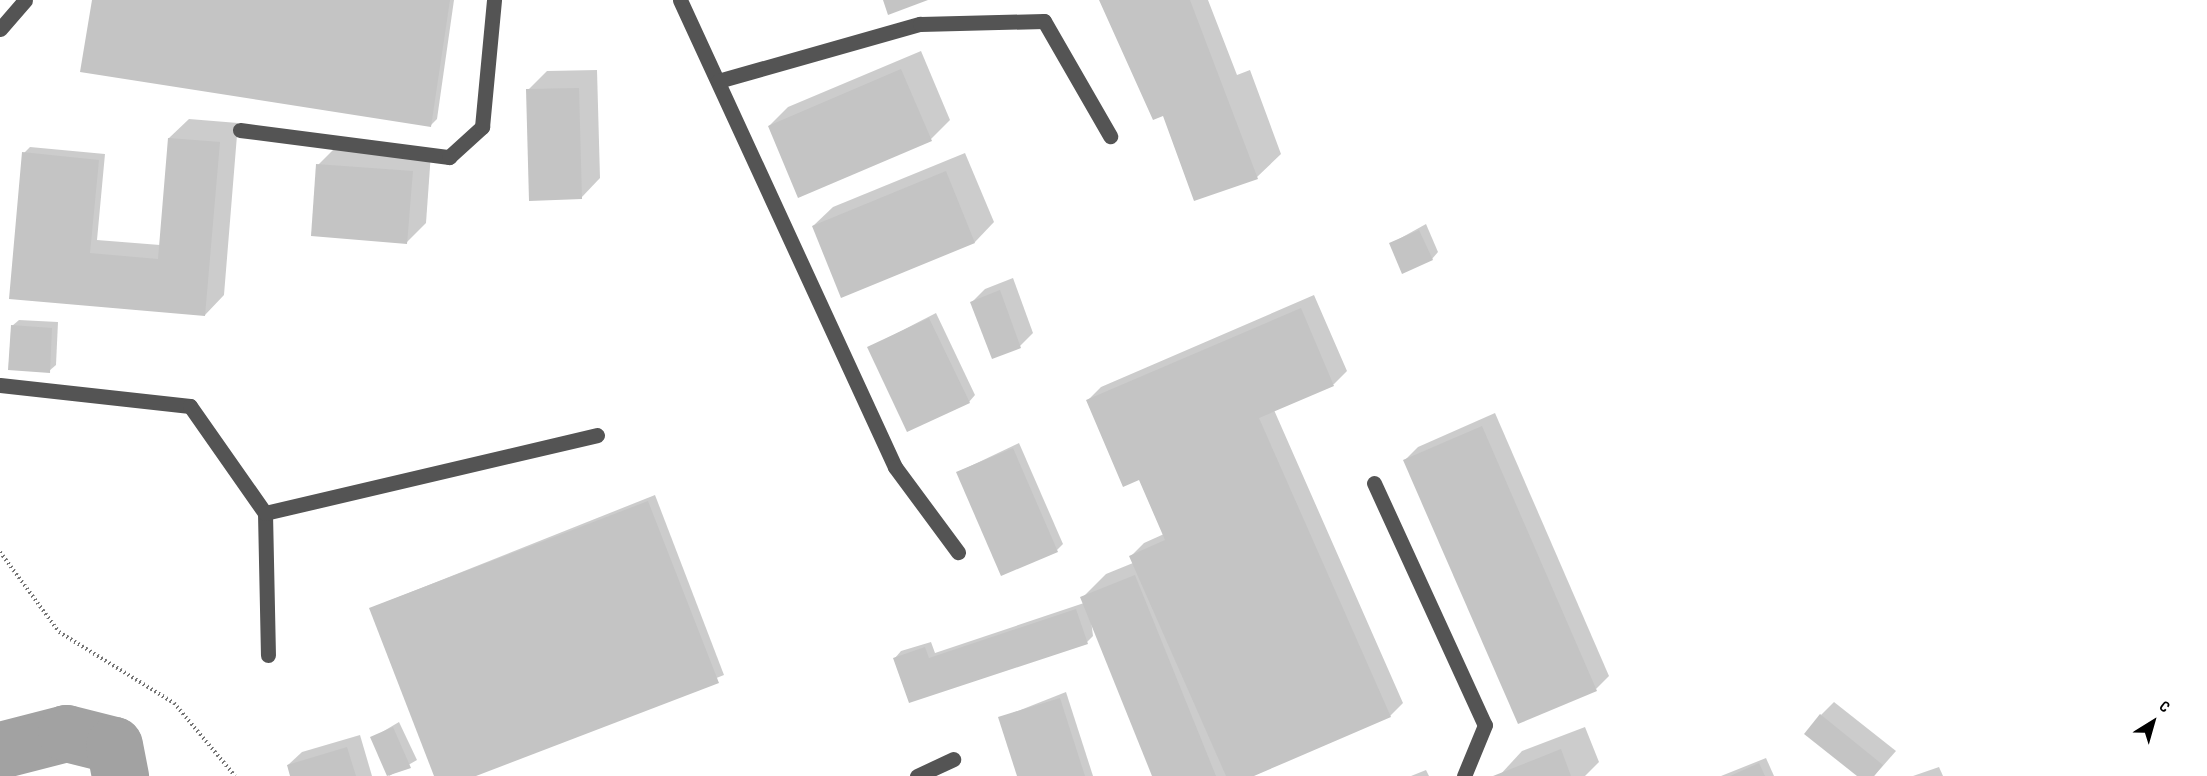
<!DOCTYPE html>
<html>
<head>
<meta charset="utf-8">
<style>
	body { margin:0 }
	#map { position:relative; width:2207px; height:776px; overflow:hidden; background:#fff; font-family:"Sofia Sans Condensed",sans-serif }
	div>[style] { position:absolute }
	.shadow>* { inset:0; background:#0003 }
	.river>* { height:57px; margin:-28.5px; padding:0 28.5px; transform-origin:28.5px; border-radius:28.5px; background:#a2a2a2 }
	.building>* { inset:0; background:#c4c4c4 }
	.path>* { height:4px; margin-top:-2px; transform-origin:0; background:repeating-linear-gradient(90deg,#767676 0 1.5px,transparent 0 4.5px) }
	.minor>* { height:15px; margin:-7.5px; padding:0 7.5px; transform-origin:7.5px; border-radius:7.5px; background:#545454 }
	span { translate:-50% -50%; white-space:nowrap; text-align:center; line-height:1.15; -webkit-text-stroke:4.5px #fff; paint-order:stroke }
	.north { position:absolute; left:2123px; top:692px; width:60px; height:60px; -webkit-text-stroke:4px #fff; paint-order:stroke; rotate:37deg; font-size:16px; font-weight:700; line-height:24px; text-align:center; color:#000 }
	.north::after { content:''; display:block; margin:auto; width:21px; height:27px; background:#000; clip-path:polygon(50% 0,100% 100%,50% 72%,0 100%) }
</style>
</head>
<body>
<div id="map">
	<div class="shadow">
		<div style="clip-path:polygon(93px 0,454px 0,437px 119px,430px 126px)"></div>
		<div style="clip-path:polygon(1100px 0,1208px 0,1237px 75px,1250px 70px,1281px 154px,1257px 177px,1164px 114px)"></div>
		<div style="clip-path:polygon(921px 51px,950px 120px,931px 139px,769px 126px,788px 107px)"></div>
		<div style="clip-path:polygon(597px 70px,600px 178px,581px 198px,528px 90px,547px 71px)"></div>
		<div style="clip-path:polygon(189px 119px,238px 123px,224px 295px,205px 315px,11px 297px,24px 153px,30px 147px,105px 154px,97px 240px,160px 245px,169px 138px)"></div>
		<div style="clip-path:polygon(337px 146px,431px 153px,426px 223px,407px 242px,318px 165px)"></div>
		<div style="clip-path:polygon(965px 153px,994px 222px,975px 242px,841px 296px,813px 226px,833px 207px)"></div>
		<div style="clip-path:polygon(1426px 224px,1438px 252px,1432px 259px,1390px 244px)"></div>
		<div style="clip-path:polygon(1013px 278px,1033px 333px,1020px 346px,972px 302px,985px 289px)"></div>
		<div style="clip-path:polygon(1314px 295px,1347px 371px,1334px 384px,1274px 410px,1403px 703px,1390px 716px,1251px 776px,1154px 776px,1091px 620px,1093px 636px,1087px 642px,910px 701px,895px 658px,901px 651px,931px 642px,935px 653px,1084px 603px,1082px 598px,1106px 574px,1133px 563px,1131px 556px,1144px 543px,1164px 534px,1140px 478px,1087px 401px,1101px 387px)"></div>
		<div style="clip-path:polygon(936px 313px,975px 395px,969px 402px,868px 348px)"></div>
		<div style="clip-path:polygon(19px 320px,58px 322px,56px 365px,49px 371px,12px 326px)"></div>
		<div style="clip-path:polygon(1495px 413px,1609px 676px,1596px 689px,1405px 460px,1418px 447px)"></div>
		<div style="clip-path:polygon(1019px 443px,1063px 544px,1057px 550px,958px 472px)"></div>
		<div style="clip-path:polygon(655px 495px,724px 675px,472px 776px,436px 776px,371px 608px)"></div>
		<div style="clip-path:polygon(1066px 692px,1093px 776px,1018px 776px,1000px 718px)"></div>
		<div style="clip-path:polygon(1834px 702px,1896px 751px,1874px 776px,1859px 776px,1821px 715px)"></div>
		<div style="clip-path:polygon(399px 722px,417px 760px,389px 776px,372px 738px)"></div>
		<div style="clip-path:polygon(1585px 727px,1599px 762px,1585px 776px,1499px 776px,1522px 751px)"></div>
		<div style="clip-path:polygon(360px 735px,372px 776px,292px 776px,288px 765px,302px 752px)"></div>
		<div style="clip-path:polygon(1766px 758px,1774px 776px,1721px 776px)"></div>
		<div style="clip-path:polygon(1939px 767px,1943px 776px,1913px 776px)"></div>
		<div style="clip-path:polygon(1426px 770px,1429px 776px,1411px 776px)"></div>
	</div>
	<div class="river">
		<div style="left:0;top:750px;width:68px;rotate:-14.4deg"></div>
		<div style="left:66px;top:733px;width:49px;rotate:14deg"></div>
		<div style="left:114px;top:745px;width:32px;rotate:79deg"></div>
	</div>
	<div class="building">
		<div style="clip-path:polygon(92px 0,450px 0,431px 127px,80px 72px)"></div>
		<div style="clip-path:polygon(883px 0,928px 0,888px 15px)"></div>
		<div style="clip-path:polygon(1099px 0,1190px 0,1258px 179px,1194px 201px,1163px 116px,1153px 120px)"></div>
		<div style="clip-path:polygon(901px 69px,932px 141px,798px 198px,768px 126px)"></div>
		<div style="clip-path:polygon(579px 88px,582px 199px,529px 201px,526px 89px)"></div>
		<div style="clip-path:polygon(168px 138px,220px 142px,205px 316px,9px 299px,22px 152px,99px 160px,90px 253px,158px 259px)"></div>
		<div style="clip-path:polygon(316px 164px,413px 171px,407px 244px,311px 236px)"></div>
		<div style="clip-path:polygon(946px 171px,975px 243px,841px 298px,812px 226px)"></div>
		<div style="clip-path:polygon(1419px 230px,1433px 260px,1402px 274px,1389px 243px)"></div>
		<div style="clip-path:polygon(1000px 290px,1021px 348px,992px 359px,970px 302px)"></div>
		<div style="clip-path:polygon(1301px 308px,1334px 386px,1259px 418px,1391px 717px,1254px 776px,1226px 776px,1129px 556px,1165px 540px,1139px 480px,1123px 487px,1086px 400px)"></div>
		<div style="clip-path:polygon(929px 318px,970px 403px,907px 432px,867px 347px)"></div>
		<div style="clip-path:polygon(11px 325px,52px 328px,50px 373px,8px 370px)"></div>
		<div style="clip-path:polygon(1482px 426px,1597px 691px,1518px 724px,1403px 460px)"></div>
		<div style="clip-path:polygon(1013px 448px,1058px 552px,1001px 576px,956px 472px)"></div>
		<div style="clip-path:polygon(648px 501px,719px 683px,476px 776px,434px 776px,369px 608px)"></div>
		<div style="clip-path:polygon(1135px 575px,1216px 776px,1152px 776px,1080px 597px)"></div>
		<div style="clip-path:polygon(1076px 609px,1088px 644px,909px 703px,893px 658px,925px 647px,929px 658px)"></div>
		<div style="clip-path:polygon(1060px 698px,1085px 776px,1017px 776px,998px 717px)"></div>
		<div style="clip-path:polygon(1820px 714px,1883px 765px,1874px 776px,1857px 776px,1804px 734px)"></div>
		<div style="clip-path:polygon(393px 727px,411px 768px,387px 776px,370px 737px)"></div>
		<div style="clip-path:polygon(347px 747px,356px 776px,290px 776px,287px 765px)"></div>
		<div style="clip-path:polygon(1561px 749px,1571px 776px,1493px 776px)"></div>
		<div style="clip-path:polygon(1759px 763px,1765px 776px,1730px 776px)"></div>
	</div>
	<div class="path">
		<div style="left:0;top:552px;width:99px;rotate:53.6deg"></div>
		<div style="left:59px;top:632px;width:135px;rotate:31.7deg"></div>
		<div style="left:174px;top:703px;width:95px;rotate:50.1deg"></div>
	</div>
	<div class="minor">
		<div style="left:680px;top:0;width:514px;rotate:65.28deg"></div>
		<div style="left:895px;top:467px;width:106px;rotate:53.5deg"></div>
		<div style="left:0;top:29px;width:38px;rotate:-49deg"></div>
		<div style="left:718px;top:81px;width:210px;rotate:-15.8deg"></div>
		<div style="left:920px;top:24px;width:124px;rotate:-1.4deg"></div>
		<div style="left:1044px;top:21px;width:133px;rotate:60.1deg"></div>
		<div style="left:240px;top:130px;width:211px;rotate:7.4deg"></div>
		<div style="left:449px;top:157px;width:45px;rotate:-42.3deg"></div>
		<div style="left:482px;top:127px;width:128px;rotate:-84.6deg"></div>
		<div style="left:0;top:385px;width:191px;rotate:6.3deg"></div>
		<div style="left:190px;top:406px;width:131px;rotate:55deg"></div>
		<div style="left:265px;top:513px;width:142px;rotate:88.8deg"></div>
		<div style="left:1374px;top:483px;width:266px;rotate:65.4deg"></div>
		<div style="left:1485px;top:725px;width:55px;rotate:112.4deg"></div>
		<div style="left:265px;top:513px;width:341px;rotate:-13.2deg"></div>
		<div style="left:917px;top:776px;width:40px;rotate:-25deg"></div>
	</div>
	<div class="north">С</div>
</div>
</body>
</html>
